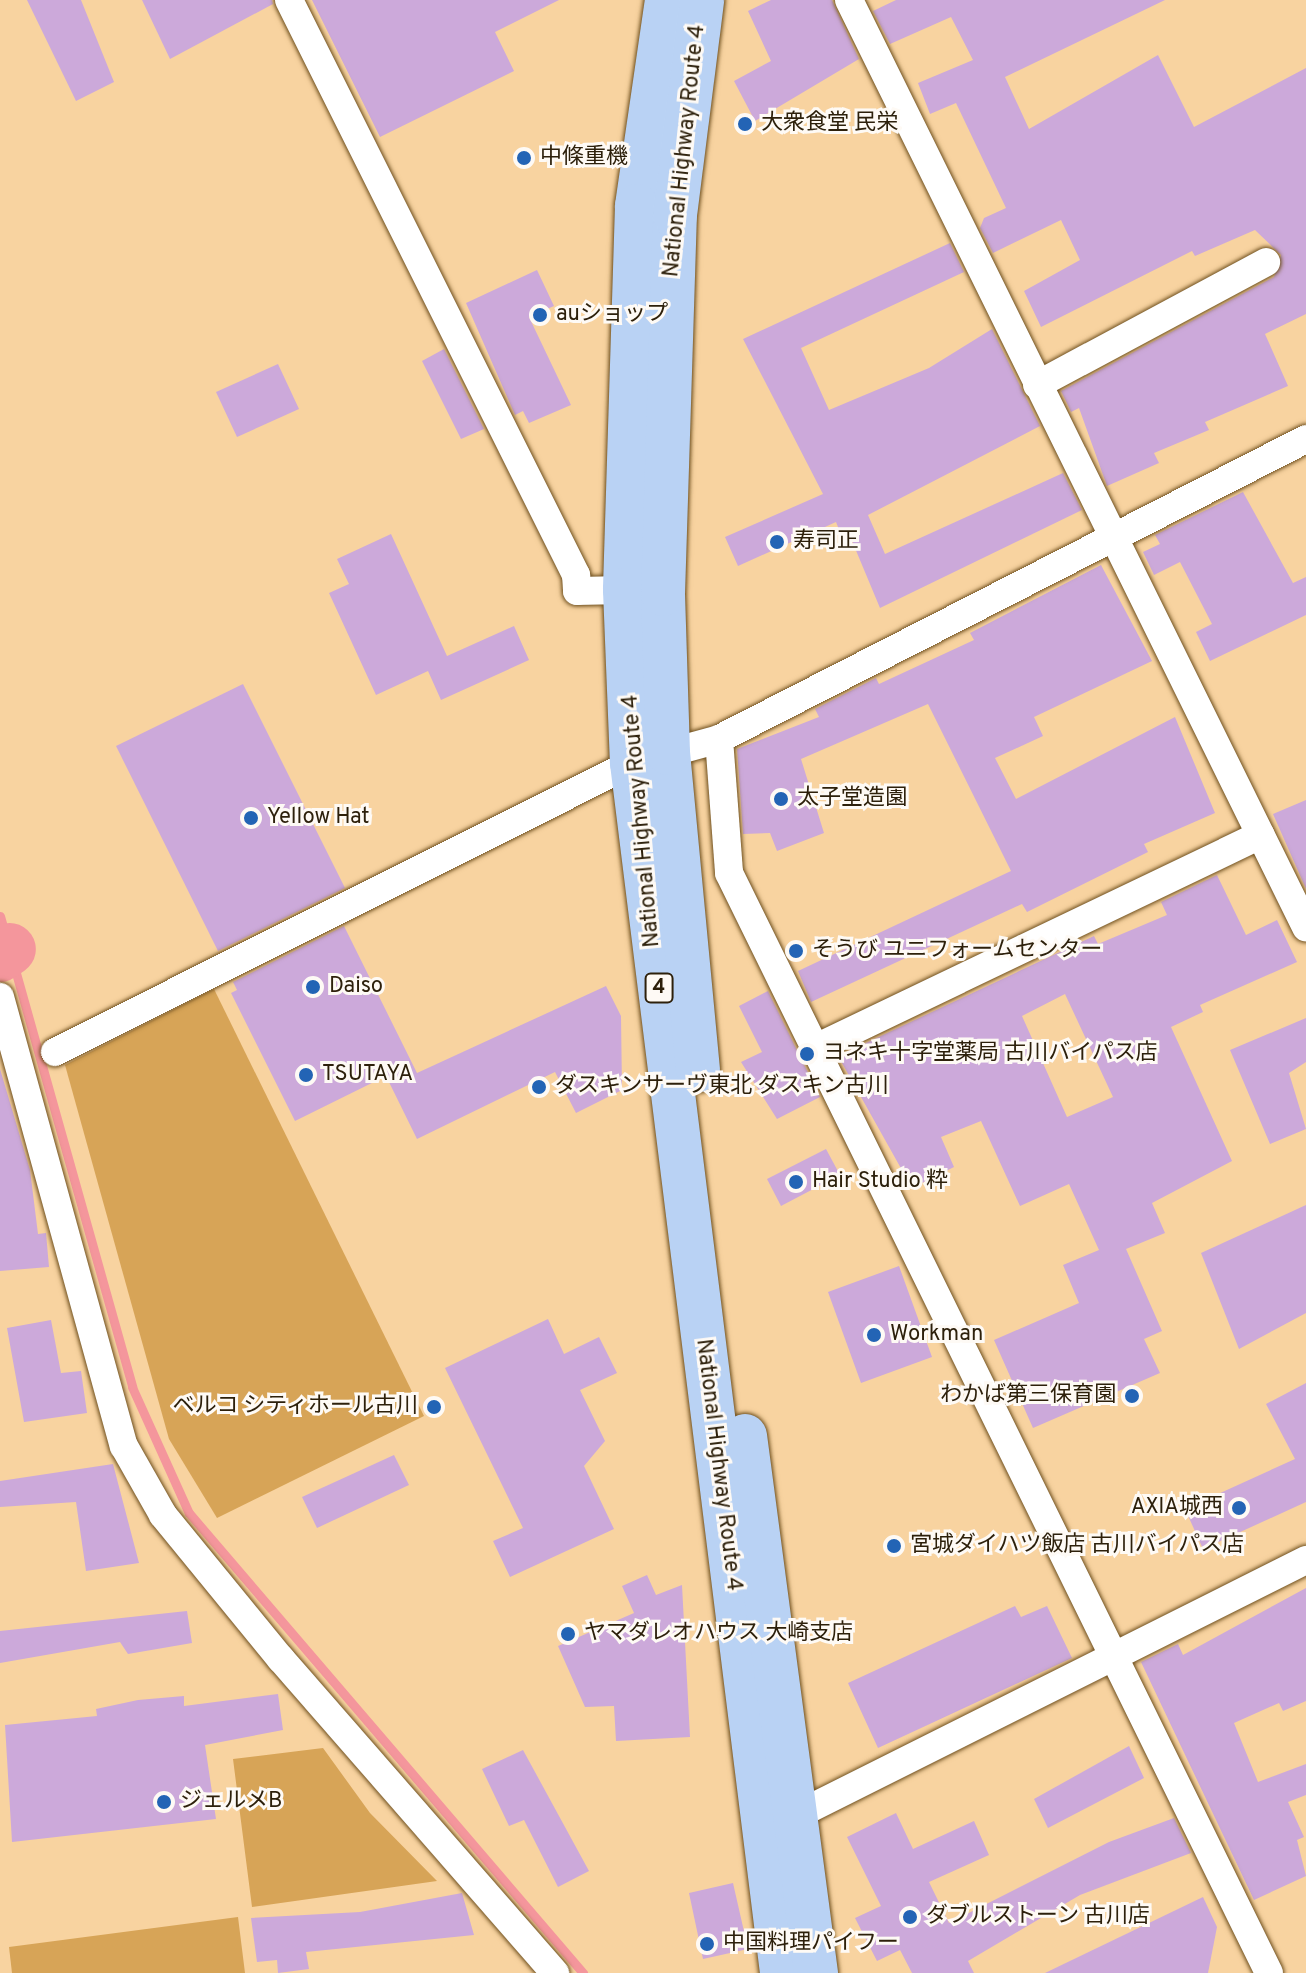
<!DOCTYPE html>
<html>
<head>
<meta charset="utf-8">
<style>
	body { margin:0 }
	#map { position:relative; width:1306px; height:1973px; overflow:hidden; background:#f8d3a0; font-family:Overpass,"Noto Sans JP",sans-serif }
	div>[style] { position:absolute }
	.green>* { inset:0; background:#d7a457 }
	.stream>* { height:9px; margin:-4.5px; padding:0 4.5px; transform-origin:4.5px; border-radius:4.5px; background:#f4969c }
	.river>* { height:52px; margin:-26px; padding:0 26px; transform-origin:26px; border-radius:26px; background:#f4969c }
	.building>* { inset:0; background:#cca9da }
	.roads { filter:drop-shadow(0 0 2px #6f501e) drop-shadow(0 0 2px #6f501e) }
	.street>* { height:28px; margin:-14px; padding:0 14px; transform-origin:14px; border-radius:14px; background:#fff }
	.highway>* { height:44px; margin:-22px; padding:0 22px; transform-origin:22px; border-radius:22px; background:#b9d2f4 }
	.dots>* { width:22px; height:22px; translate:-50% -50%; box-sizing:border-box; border:4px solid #fefaf5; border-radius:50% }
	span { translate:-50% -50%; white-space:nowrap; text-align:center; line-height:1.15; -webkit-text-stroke:6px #fefaf5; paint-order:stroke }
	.shield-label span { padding:2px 6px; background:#fefaf5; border:2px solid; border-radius:6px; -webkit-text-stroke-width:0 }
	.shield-label { font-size:20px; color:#2d200b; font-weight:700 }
	.poi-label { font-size:22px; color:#2d200b }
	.left { translate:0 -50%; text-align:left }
	.right { translate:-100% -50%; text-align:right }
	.street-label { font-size:22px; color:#2d200b }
</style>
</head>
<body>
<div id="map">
	<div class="green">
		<div style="clip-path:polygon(214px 989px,424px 1416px,217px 1518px,169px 1439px,65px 1065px)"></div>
		<div style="clip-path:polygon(323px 1748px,370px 1813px,437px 1881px,252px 1907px,233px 1759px)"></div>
		<div style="clip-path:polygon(238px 1917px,245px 1973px,12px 1973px,9px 1947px)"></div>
	</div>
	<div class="stream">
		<div style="left:0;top:916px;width:489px;rotate:74.3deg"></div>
		<div style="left:132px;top:1387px;width:138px;rotate:65.7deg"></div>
		<div style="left:189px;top:1513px;width:606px;rotate:49.42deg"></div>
	</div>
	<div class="river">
		<div style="left:0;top:956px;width:12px;rotate:-35deg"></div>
	</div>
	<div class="building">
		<div style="clip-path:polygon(27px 0,81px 0,114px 82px,76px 101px)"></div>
		<div style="clip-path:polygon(142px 0,272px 0,273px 4px,170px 59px)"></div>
		<div style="clip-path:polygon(312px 0,559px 0,495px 32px,514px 71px,380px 137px)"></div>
		<div style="clip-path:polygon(771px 0,832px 0,859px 59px,755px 121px,734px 81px,771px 61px,748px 11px)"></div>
		<div style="clip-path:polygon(896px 0,1165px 0,1005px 77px,1029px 129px,1158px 55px,1194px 127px,1306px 68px,1306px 314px,1265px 334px,1288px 386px,1205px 422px,1209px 430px,1154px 453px,1159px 463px,1107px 486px,1079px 408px,1071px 412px,1061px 391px,1274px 277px,1281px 255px,1255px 230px,1195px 256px,1192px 251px,1041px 327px,1024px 291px,1080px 260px,1061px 220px,993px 253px,980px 228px,984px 218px,1006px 208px,956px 103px,930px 114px,918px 83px,973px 60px,951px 17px,890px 44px,873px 11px)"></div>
		<div style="clip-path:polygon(950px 243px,964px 272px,801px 348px,829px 410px,929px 368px,992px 329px,1040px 426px,868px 515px,885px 554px,1063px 473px,1082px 510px,880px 608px,847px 529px,840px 532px,836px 522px,738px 566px,725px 537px,823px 494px,743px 339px)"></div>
		<div style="clip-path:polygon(537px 270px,554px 306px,529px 317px,571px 405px,529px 423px,523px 411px,515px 415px,466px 303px)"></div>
		<div style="clip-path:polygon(444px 349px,484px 429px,461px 439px,422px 361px)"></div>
		<div style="clip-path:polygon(278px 364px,299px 409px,237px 437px,216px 392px)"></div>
		<div style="clip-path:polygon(1243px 492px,1293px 583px,1306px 577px,1306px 615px,1210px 661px,1196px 632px,1212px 624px,1180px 562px,1154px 575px,1143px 552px,1160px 544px,1155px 535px)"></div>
		<div style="clip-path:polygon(391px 534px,447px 656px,514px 626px,529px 660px,441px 700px,428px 671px,376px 695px,329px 593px,349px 584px,337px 559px)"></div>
		<div style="clip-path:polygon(1101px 565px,1152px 661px,1034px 717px,1043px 736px,995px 758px,1016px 799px,1175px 717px,1215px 813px,1144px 844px,1148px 852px,1027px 912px,1022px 904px,811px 1002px,798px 971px,1011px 871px,928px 704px,801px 759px,824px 833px,777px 851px,770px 833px,743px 834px,737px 749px,819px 717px,815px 709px,876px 678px,879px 684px,974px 640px,970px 633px)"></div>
		<div style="clip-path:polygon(243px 684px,345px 888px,218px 951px,116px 746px)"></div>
		<div style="clip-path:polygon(1306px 800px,1306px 889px,1273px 814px)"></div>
		<div style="clip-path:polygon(evenodd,1217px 875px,1246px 935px,1277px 920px,1297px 962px,1200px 1005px,1203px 1012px,1171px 1027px,1232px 1161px,1152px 1203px,1165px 1233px,1126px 1249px,1162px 1331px,1144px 1339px,1160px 1373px,1033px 1428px,994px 1340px,1079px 1303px,1063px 1265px,1099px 1250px,1069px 1184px,1020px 1206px,981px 1121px,941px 1137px,954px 1167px,912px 1188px,838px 1056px,1094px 936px,1098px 944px,1167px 915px,1161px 902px,1217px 875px,1065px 994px,1113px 1097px,1067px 1117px,1022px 1016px,1065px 994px)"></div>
		<div style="clip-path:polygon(344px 926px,417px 1073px,606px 986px,621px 1016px,622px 1090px,576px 1113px,555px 1072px,417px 1139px,386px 1076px,295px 1121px,231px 993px,237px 990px,233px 982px)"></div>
		<div style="clip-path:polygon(768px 991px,820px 1097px,777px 1119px,741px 1062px,762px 1052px,739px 1006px)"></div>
		<div style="clip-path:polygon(1306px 1018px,1306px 1062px,1289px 1073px,1306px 1129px,1270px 1144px,1230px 1050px)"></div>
		<div style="clip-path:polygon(0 1069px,30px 1170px,38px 1234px,46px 1233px,49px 1267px,0 1271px)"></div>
		<div style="clip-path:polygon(826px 1149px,840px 1175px,781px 1206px,767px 1179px)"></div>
		<div style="clip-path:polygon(1306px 1205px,1306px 1313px,1239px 1349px,1201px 1253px)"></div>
		<div style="clip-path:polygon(899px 1266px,932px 1357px,861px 1383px,828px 1292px)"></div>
		<div style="clip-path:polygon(548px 1319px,564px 1354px,599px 1337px,617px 1373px,580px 1390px,605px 1441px,584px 1466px,614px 1529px,510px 1577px,493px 1541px,523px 1528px,445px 1368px)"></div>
		<div style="clip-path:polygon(51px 1320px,61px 1373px,81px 1371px,87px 1413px,24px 1422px,7px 1328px)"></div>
		<div style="clip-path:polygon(1306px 1383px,1306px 1502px,1203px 1549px,1185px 1509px,1295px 1459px,1266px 1404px)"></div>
		<div style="clip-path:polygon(394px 1455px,409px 1485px,317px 1528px,302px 1497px)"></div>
		<div style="clip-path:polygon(113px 1464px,139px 1563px,86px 1571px,76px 1502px,0 1507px,0 1481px)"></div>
		<div style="clip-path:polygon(647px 1575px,656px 1595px,682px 1585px,690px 1737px,616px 1741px,614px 1706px,585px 1707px,558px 1646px,634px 1613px,622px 1586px)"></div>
		<div style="clip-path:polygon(1306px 1588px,1306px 1701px,1283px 1711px,1279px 1703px,1234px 1723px,1258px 1782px,1306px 1764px,1306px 1795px,1288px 1802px,1304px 1837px,1297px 1840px,1306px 1876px,1254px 1900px,1141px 1662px,1178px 1644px,1183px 1655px)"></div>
		<div style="clip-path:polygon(1015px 1606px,1021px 1617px,1047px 1606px,1072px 1658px,878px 1748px,848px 1683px)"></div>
		<div style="clip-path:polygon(187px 1611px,192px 1643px,128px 1654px,120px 1642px,0 1663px,0 1631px)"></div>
		<div style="clip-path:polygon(278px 1694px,283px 1730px,205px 1745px,216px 1819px,12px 1842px,5px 1725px,97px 1716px,96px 1709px,138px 1700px,184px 1696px,184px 1706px)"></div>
		<div style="clip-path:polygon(1129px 1746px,1144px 1778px,1048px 1828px,1034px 1799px)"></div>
		<div style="clip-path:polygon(523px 1750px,589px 1871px,558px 1887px,524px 1820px,509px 1826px,482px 1769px)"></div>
		<div style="clip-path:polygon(896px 1813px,913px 1849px,974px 1821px,989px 1855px,929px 1882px,949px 1923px,1109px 1842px,1174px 1818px,1191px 1853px,1080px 1895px,968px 1961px,974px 1973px,912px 1973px,900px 1950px,877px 1961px,855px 1918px,881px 1906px,847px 1837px)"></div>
		<div style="clip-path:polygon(733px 1883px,748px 1949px,703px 1959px,689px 1893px)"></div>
		<div style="clip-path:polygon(462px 1893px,474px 1935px,306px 1952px,309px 1969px,278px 1973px,277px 1960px,257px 1962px,251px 1918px,360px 1912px)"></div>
		<div style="clip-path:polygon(1203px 1897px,1217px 1927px,1208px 1973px,1045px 1973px)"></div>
	</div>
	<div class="roads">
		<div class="street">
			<div style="left:289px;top:0;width:643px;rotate:63.47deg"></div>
			<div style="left:576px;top:575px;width:16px;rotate:86deg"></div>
			<div style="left:577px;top:591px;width:48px;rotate:-1.2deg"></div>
			<div style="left:849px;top:0;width:1034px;rotate:63.76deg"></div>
			<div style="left:1037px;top:385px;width:260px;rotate:-28.2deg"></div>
			<div style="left:719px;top:739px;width:134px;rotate:85.7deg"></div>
			<div style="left:729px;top:873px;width:1225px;rotate:63.85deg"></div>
			<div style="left:0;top:997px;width:466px;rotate:74.6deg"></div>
			<div style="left:124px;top:1446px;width:79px;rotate:60.5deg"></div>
			<div style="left:163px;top:1515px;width:186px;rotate:50.7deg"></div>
			<div style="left:281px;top:1659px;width:417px;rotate:48.9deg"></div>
			<div style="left:816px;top:1048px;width:493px;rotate:-25.6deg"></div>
			<div style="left:55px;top:1052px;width:645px;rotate:-26.6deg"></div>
			<div style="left:632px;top:763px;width:90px;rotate:-15.4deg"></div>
			<div style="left:719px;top:739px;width:659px;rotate:-27.07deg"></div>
			<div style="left:795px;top:1816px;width:572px;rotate:-26.61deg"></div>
		</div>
		<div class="highway">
			<div style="left:667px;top:0;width:208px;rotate:98.3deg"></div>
			<div style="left:637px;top:206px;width:384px;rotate:91.8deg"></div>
			<div style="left:625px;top:590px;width:173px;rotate:87.7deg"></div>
			<div style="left:632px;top:763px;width:1219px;rotate:82.93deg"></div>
			<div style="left:698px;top:1070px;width:318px;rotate:-95.4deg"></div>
			<div style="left:668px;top:753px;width:159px;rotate:-91.8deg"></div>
			<div style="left:663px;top:594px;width:379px;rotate:-88.2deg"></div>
			<div style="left:675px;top:215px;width:217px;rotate:-82.8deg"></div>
			<div style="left:745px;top:1436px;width:542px;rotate:82.47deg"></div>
		</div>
	</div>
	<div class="dots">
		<div style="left:745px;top:124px;background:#2364b5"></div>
		<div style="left:524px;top:158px;background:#2364b5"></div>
		<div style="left:540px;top:315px;background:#2364b5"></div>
		<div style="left:777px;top:542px;background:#2364b5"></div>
		<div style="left:781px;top:799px;background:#2364b5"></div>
		<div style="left:251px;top:818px;background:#2364b5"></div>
		<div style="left:796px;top:951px;background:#2364b5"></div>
		<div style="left:313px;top:987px;background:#2364b5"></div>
		<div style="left:807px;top:1054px;background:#2364b5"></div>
		<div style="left:306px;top:1075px;background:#2364b5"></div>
		<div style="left:539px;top:1087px;background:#2364b5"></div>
		<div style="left:796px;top:1182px;background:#2364b5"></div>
		<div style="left:874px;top:1335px;background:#2364b5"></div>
		<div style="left:1132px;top:1396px;background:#2364b5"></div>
		<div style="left:434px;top:1407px;background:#2364b5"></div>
		<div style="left:1239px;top:1508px;background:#2364b5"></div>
		<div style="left:894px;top:1546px;background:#2364b5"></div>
		<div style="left:568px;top:1634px;background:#2364b5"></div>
		<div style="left:164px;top:1802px;background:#2364b5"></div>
		<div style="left:910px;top:1917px;background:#2364b5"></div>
		<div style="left:707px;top:1944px;background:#2364b5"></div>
	</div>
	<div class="shield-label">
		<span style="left:659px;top:988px">4</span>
	</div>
	<div class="poi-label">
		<span class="left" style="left:761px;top:124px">大衆食堂 民栄</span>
		<span class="left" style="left:540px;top:158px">中條重機</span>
		<span class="left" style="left:556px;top:315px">auショップ</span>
		<span class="left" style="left:793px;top:542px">寿司正</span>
		<span class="left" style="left:797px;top:799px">太子堂造園</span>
		<span class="left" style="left:267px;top:818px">Yellow Hat</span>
		<span class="left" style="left:812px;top:951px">そうび ユニフォームセンター</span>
		<span class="left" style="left:329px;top:987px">Daiso</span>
		<span class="left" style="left:823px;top:1054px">ヨネキ十字堂薬局 古川バイパス店</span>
		<span class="left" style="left:322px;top:1075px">TSUTAYA</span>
		<span class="left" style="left:555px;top:1087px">ダスキンサーヴ東北 ダスキン古川</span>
		<span class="left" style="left:812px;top:1182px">Hair Studio 粋</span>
		<span class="left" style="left:890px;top:1335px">Workman</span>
		<span class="right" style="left:1116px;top:1396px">わかば第三保育園</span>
		<span class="right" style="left:418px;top:1407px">ベルコ シティホール古川</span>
		<span class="right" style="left:1223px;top:1508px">AXIA城西</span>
		<span class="left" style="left:910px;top:1546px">宮城ダイハツ飯店 古川バイパス店</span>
		<span class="left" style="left:584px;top:1634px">ヤマダレオハウス 大崎支店</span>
		<span class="left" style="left:180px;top:1802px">ジェルメB</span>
		<span class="left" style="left:926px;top:1917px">ダブルストーン 古川店</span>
		<span class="left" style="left:723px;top:1944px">中国料理パイフー</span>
	</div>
	<div class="street-label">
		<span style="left:685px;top:151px;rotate:-84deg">National Highway Route 4</span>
		<span style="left:642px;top:821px;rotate:-95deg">National Highway Route 4</span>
		<span style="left:718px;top:1465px;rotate:83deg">National Highway Route 4</span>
	</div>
</div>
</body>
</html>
